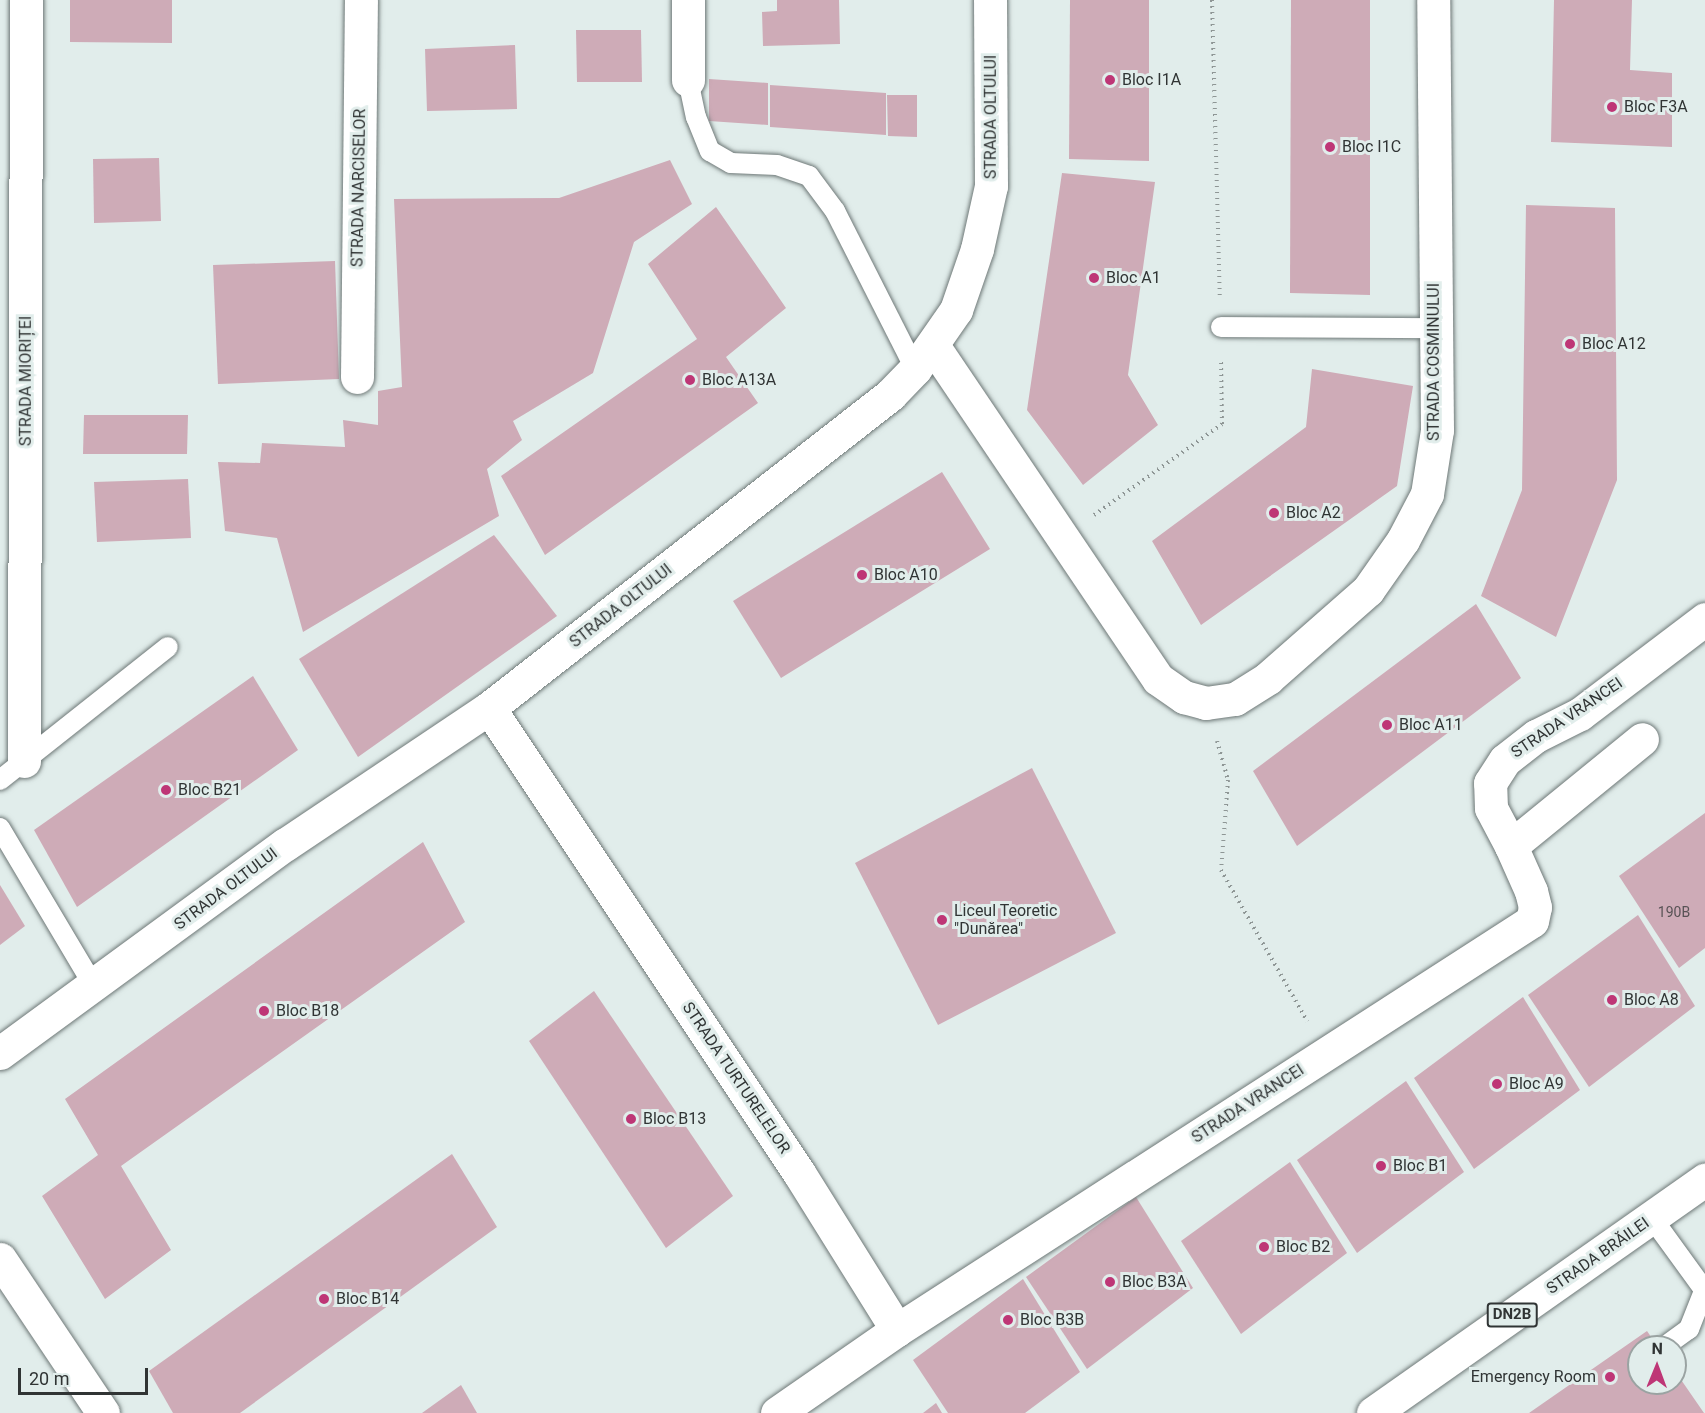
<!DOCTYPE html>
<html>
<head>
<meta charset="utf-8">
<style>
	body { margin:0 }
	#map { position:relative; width:1705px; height:1413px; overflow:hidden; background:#e1edeb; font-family:Roboto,sans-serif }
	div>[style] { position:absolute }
	.building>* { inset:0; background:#ceabb7 }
	.path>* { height:4px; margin-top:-2px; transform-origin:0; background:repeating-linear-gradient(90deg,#8e9695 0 1.5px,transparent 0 6px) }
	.roads { filter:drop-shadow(0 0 2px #6e7877) drop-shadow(0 0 2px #6e7877) }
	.service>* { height:20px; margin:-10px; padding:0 10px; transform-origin:10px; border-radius:10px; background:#fff }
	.minor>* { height:33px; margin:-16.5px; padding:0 16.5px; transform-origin:16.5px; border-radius:16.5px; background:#fff }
	.tertiary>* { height:33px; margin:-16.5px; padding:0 16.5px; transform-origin:16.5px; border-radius:16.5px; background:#fff }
	.primary>* { height:33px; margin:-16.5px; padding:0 16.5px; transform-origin:16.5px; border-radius:16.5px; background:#fff }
	.dots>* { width:16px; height:16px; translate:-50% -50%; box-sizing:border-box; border:3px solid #e1edeb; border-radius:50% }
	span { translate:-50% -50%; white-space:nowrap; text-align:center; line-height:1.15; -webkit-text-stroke:6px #e1edeb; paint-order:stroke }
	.number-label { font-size:14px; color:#585255 }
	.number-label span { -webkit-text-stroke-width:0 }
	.shield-label span { padding:2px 4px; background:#e1edeb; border:2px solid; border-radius:4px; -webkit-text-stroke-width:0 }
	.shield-label { font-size:15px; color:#303434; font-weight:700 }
	.poi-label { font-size:16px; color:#303434 }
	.left { translate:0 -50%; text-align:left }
	.right { translate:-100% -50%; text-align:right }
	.street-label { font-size:16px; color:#303434 }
	.north { position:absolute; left:1627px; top:1335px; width:60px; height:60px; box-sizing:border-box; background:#e1edeb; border:2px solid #9aa3a2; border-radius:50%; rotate:1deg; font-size:16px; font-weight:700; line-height:24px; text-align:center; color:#303434 }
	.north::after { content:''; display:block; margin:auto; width:21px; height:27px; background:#be3676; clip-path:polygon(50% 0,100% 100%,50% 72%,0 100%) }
	.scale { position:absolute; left:18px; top:1368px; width:130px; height:27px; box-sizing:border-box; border:3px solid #303434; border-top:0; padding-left:8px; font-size:18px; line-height:21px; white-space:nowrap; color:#303434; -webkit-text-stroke:4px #e1edeb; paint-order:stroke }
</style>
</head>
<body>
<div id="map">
	<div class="building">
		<div style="clip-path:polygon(70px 0,172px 0,172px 43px,70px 42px)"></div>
		<div style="clip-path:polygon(777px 0,839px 0,840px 44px,763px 46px,762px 12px,777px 11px)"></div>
		<div style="clip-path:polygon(1070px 0,1149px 0,1149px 161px,1069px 159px)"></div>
		<div style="clip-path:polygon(1291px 0,1370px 0,1370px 295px,1290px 293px)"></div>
		<div style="clip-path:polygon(1554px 0,1632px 0,1630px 70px,1672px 73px,1672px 147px,1551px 142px)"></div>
		<div style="clip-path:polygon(576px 30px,641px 30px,642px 82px,577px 82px)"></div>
		<div style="clip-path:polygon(515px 45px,517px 109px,427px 111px,425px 49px)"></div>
		<div style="clip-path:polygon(709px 79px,768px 83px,768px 125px,709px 121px)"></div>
		<div style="clip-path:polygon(770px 85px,886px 93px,886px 135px,770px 127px)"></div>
		<div style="clip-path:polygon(887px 95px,917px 95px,917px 137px,888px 136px)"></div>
		<div style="clip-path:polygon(159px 158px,161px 221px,94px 223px,93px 159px)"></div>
		<div style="clip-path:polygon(670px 160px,692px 204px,634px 242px,593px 373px,513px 421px,522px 440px,487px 469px,499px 516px,303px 632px,277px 538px,225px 531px,218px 462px,260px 463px,262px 443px,345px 447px,343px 420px,378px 425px,378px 391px,402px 387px,394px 199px,559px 198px)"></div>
		<div style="clip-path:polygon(1062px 173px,1155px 182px,1128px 375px,1158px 425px,1083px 485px,1027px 410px)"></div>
		<div style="clip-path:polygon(1526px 205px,1615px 208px,1617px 480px,1556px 637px,1481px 596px,1522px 490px)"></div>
		<div style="clip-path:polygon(716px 207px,786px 308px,726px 357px,758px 403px,545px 555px,501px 476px,697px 339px,648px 264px)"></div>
		<div style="clip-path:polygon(335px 261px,339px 379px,218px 384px,213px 265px)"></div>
		<div style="clip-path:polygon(1312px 369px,1413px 386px,1397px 486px,1201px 625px,1152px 541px,1306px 427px)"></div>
		<div style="clip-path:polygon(84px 415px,188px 415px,187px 454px,83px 454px)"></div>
		<div style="clip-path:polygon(942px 472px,990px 549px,781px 678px,733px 601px)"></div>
		<div style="clip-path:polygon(188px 479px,191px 538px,97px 542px,94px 482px)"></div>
		<div style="clip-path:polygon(494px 535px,557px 616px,358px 757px,299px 659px)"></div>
		<div style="clip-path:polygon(1476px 604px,1521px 678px,1297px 846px,1253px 771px)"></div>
		<div style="clip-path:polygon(253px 676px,298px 750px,77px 907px,34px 830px)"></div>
		<div style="clip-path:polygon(1032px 768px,1116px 933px,938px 1025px,855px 863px)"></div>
		<div style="clip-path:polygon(1705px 813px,1705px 948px,1679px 968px,1619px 876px)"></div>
		<div style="clip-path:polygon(423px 842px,465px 922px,121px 1166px,171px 1250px,105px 1299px,42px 1196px,98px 1155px,65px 1099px)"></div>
		<div style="clip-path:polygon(0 885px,25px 926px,0 945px)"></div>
		<div style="clip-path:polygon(1638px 915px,1695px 1006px,1589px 1087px,1528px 995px)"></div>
		<div style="clip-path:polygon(594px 991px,733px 1196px,666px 1248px,529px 1041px)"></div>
		<div style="clip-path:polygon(1523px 997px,1580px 1090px,1474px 1169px,1414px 1078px)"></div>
		<div style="clip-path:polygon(1406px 1081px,1464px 1172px,1357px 1253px,1297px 1160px)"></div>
		<div style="clip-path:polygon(452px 1154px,497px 1227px,240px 1413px,173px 1413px,149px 1371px)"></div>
		<div style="clip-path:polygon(1290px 1162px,1347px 1253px,1241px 1334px,1181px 1241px)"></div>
		<div style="clip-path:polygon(1136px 1197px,1193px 1288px,1087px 1369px,1026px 1277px)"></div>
		<div style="clip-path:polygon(1023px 1279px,1080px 1372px,1025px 1413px,948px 1413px,913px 1360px)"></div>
		<div style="clip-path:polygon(1647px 1331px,1658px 1347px,1639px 1347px,1639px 1383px,1675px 1383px,1675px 1371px,1704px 1413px,1529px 1413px)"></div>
		<div style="clip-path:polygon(461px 1385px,477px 1413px,422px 1413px)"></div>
		<div style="clip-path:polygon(936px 1403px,942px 1413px,923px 1413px)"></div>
	</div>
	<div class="path">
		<div style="left:1212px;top:0;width:296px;rotate:88.5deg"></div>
		<div style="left:1094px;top:515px;width:157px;rotate:-35.4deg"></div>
		<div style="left:1222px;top:424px;width:63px;rotate:-90.9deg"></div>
		<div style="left:1217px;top:741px;width:41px;rotate:74.2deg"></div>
		<div style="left:1228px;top:780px;width:90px;rotate:94.4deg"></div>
		<div style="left:1221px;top:870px;width:174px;rotate:60.3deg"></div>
	</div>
	<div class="roads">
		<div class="service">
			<div style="left:688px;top:80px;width:38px;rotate:78deg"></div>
			<div style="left:696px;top:117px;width:37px;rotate:68deg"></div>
			<div style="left:710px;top:151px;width:24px;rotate:30deg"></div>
			<div style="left:731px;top:163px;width:46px;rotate:2.5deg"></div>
			<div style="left:777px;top:165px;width:34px;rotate:19deg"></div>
			<div style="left:809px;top:176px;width:44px;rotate:53.4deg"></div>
			<div style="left:835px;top:211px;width:177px;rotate:63.1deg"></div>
			<div style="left:1221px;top:327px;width:214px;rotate:0.3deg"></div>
			<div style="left:0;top:780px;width:214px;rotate:-38.4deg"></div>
			<div style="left:0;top:828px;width:184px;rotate:59.3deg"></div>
			<div style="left:1652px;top:1218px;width:90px;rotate:54deg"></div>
			<div style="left:1664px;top:1347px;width:31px;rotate:-36deg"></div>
			<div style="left:1689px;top:1329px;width:41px;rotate:-68.5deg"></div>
		</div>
		<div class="minor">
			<div style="left:688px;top:80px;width:80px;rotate:-90deg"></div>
			<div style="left:934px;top:347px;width:400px;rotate:56deg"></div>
			<div style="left:1158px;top:679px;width:32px;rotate:35deg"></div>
			<div style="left:1184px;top:697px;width:23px;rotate:15deg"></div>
			<div style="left:1206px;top:703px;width:29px;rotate:-8deg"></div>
			<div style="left:1235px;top:699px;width:39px;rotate:-32deg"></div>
			<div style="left:1268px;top:678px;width:133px;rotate:-41.3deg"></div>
			<div style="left:1368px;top:590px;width:61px;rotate:-55deg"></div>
			<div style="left:1403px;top:540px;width:52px;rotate:-62.4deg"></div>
			<div style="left:1427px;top:494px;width:65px;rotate:-81.1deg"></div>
			<div style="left:1437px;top:430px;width:430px;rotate:-90.5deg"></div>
			<div style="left:357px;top:377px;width:377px;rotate:-89.4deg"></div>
			<div style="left:489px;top:708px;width:559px;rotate:56.31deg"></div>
			<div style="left:799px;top:1173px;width:185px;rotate:58deg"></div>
			<div style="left:24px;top:761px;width:761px;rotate:-89.85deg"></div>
			<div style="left:1511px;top:846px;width:43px;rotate:-117.8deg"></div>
			<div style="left:1491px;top:808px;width:25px;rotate:-92deg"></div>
			<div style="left:1490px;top:783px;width:27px;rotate:-57deg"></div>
			<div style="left:1505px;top:760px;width:39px;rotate:-38deg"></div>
			<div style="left:1536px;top:736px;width:49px;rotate:-26.6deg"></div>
			<div style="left:1580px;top:714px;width:157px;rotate:-37.2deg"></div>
			<div style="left:0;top:1259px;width:185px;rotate:56.2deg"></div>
			<div style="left:777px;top:1413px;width:146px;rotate:-34.7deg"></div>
			<div style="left:897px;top:1330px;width:755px;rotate:-32.79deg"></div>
			<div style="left:1532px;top:921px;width:14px;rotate:-78deg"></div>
			<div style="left:1535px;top:907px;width:16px;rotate:-104deg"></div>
			<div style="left:1531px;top:891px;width:49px;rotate:-114deg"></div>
			<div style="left:1511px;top:846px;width:169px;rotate:-39.2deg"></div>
		</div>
		<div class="tertiary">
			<div style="left:0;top:1053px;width:354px;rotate:-36.2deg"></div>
			<div style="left:286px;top:844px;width:244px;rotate:-33.8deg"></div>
			<div style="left:489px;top:708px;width:509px;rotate:-37.97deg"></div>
			<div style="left:890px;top:395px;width:36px;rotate:-46deg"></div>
			<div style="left:915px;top:369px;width:72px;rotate:-55.2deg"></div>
			<div style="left:956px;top:310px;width:65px;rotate:-71deg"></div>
			<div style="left:977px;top:249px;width:65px;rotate:-77.5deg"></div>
			<div style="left:991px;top:186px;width:186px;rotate:-90.3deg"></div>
		</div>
		<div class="primary">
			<div style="left:1373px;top:1413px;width:406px;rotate:-35.1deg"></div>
		</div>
	</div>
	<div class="dots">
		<div style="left:1110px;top:80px;background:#be3676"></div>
		<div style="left:1612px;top:107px;background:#be3676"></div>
		<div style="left:1330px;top:147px;background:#be3676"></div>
		<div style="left:1094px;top:278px;background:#be3676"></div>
		<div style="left:1570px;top:344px;background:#be3676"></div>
		<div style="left:690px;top:380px;background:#be3676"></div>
		<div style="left:1274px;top:513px;background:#be3676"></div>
		<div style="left:862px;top:575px;background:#be3676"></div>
		<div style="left:1387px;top:725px;background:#be3676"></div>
		<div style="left:166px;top:790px;background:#be3676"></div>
		<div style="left:942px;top:920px;background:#be3676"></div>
		<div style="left:1612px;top:1000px;background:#be3676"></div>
		<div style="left:264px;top:1011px;background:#be3676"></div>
		<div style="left:1497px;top:1084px;background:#be3676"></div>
		<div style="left:631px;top:1119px;background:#be3676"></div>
		<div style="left:1381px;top:1166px;background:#be3676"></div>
		<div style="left:1264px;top:1247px;background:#be3676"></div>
		<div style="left:1110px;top:1282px;background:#be3676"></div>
		<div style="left:324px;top:1299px;background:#be3676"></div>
		<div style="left:1008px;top:1320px;background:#be3676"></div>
		<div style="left:1610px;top:1377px;background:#be3676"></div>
	</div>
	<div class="number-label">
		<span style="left:1674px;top:912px">190B</span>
	</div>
	<div class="shield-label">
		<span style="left:1512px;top:1315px">DN2B</span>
	</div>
	<div class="poi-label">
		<span class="left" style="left:1122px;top:80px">Bloc I1A</span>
		<span class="left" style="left:1624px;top:107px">Bloc F3A</span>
		<span class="left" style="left:1342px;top:147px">Bloc I1C</span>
		<span class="left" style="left:1106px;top:278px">Bloc A1</span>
		<span class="left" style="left:1582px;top:344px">Bloc A12</span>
		<span class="left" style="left:702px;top:380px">Bloc A13A</span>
		<span class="left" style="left:1286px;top:513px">Bloc A2</span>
		<span class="left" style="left:874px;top:575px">Bloc A10</span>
		<span class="left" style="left:1399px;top:725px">Bloc A11</span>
		<span class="left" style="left:178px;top:790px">Bloc B21</span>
		<span class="left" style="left:954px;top:920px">Liceul Teoretic<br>"Dunărea"</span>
		<span class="left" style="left:1624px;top:1000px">Bloc A8</span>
		<span class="left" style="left:276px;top:1011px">Bloc B18</span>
		<span class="left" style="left:1509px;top:1084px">Bloc A9</span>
		<span class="left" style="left:643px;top:1119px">Bloc B13</span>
		<span class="left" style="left:1393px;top:1166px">Bloc B1</span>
		<span class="left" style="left:1276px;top:1247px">Bloc B2</span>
		<span class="left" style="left:1122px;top:1282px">Bloc B3A</span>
		<span class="left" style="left:336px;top:1299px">Bloc B14</span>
		<span class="left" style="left:1020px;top:1320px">Bloc B3B</span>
		<span class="right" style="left:1596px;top:1377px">Emergency Room</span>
	</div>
	<div class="street-label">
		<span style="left:991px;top:117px;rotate:-90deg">STRADA OLTULUI</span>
		<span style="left:359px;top:188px;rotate:-89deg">STRADA NARCISELOR</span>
		<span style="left:1434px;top:362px;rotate:-90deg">STRADA COSMINULUI</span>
		<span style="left:26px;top:381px;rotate:-90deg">STRADA MIORIȚEI</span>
		<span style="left:621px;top:606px;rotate:-38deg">STRADA OLTULUI</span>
		<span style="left:1567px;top:718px;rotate:-34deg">STRADA VRANCEI</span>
		<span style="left:226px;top:889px;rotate:-37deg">STRADA OLTULUI</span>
		<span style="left:736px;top:1078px;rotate:56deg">STRADA TURTURELELOR</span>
		<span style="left:1248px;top:1104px;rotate:-33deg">STRADA VRANCEI</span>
		<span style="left:1598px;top:1256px;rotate:-35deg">STRADA BRĂILEI</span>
	</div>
	<div class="north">N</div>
	<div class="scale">20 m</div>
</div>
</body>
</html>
